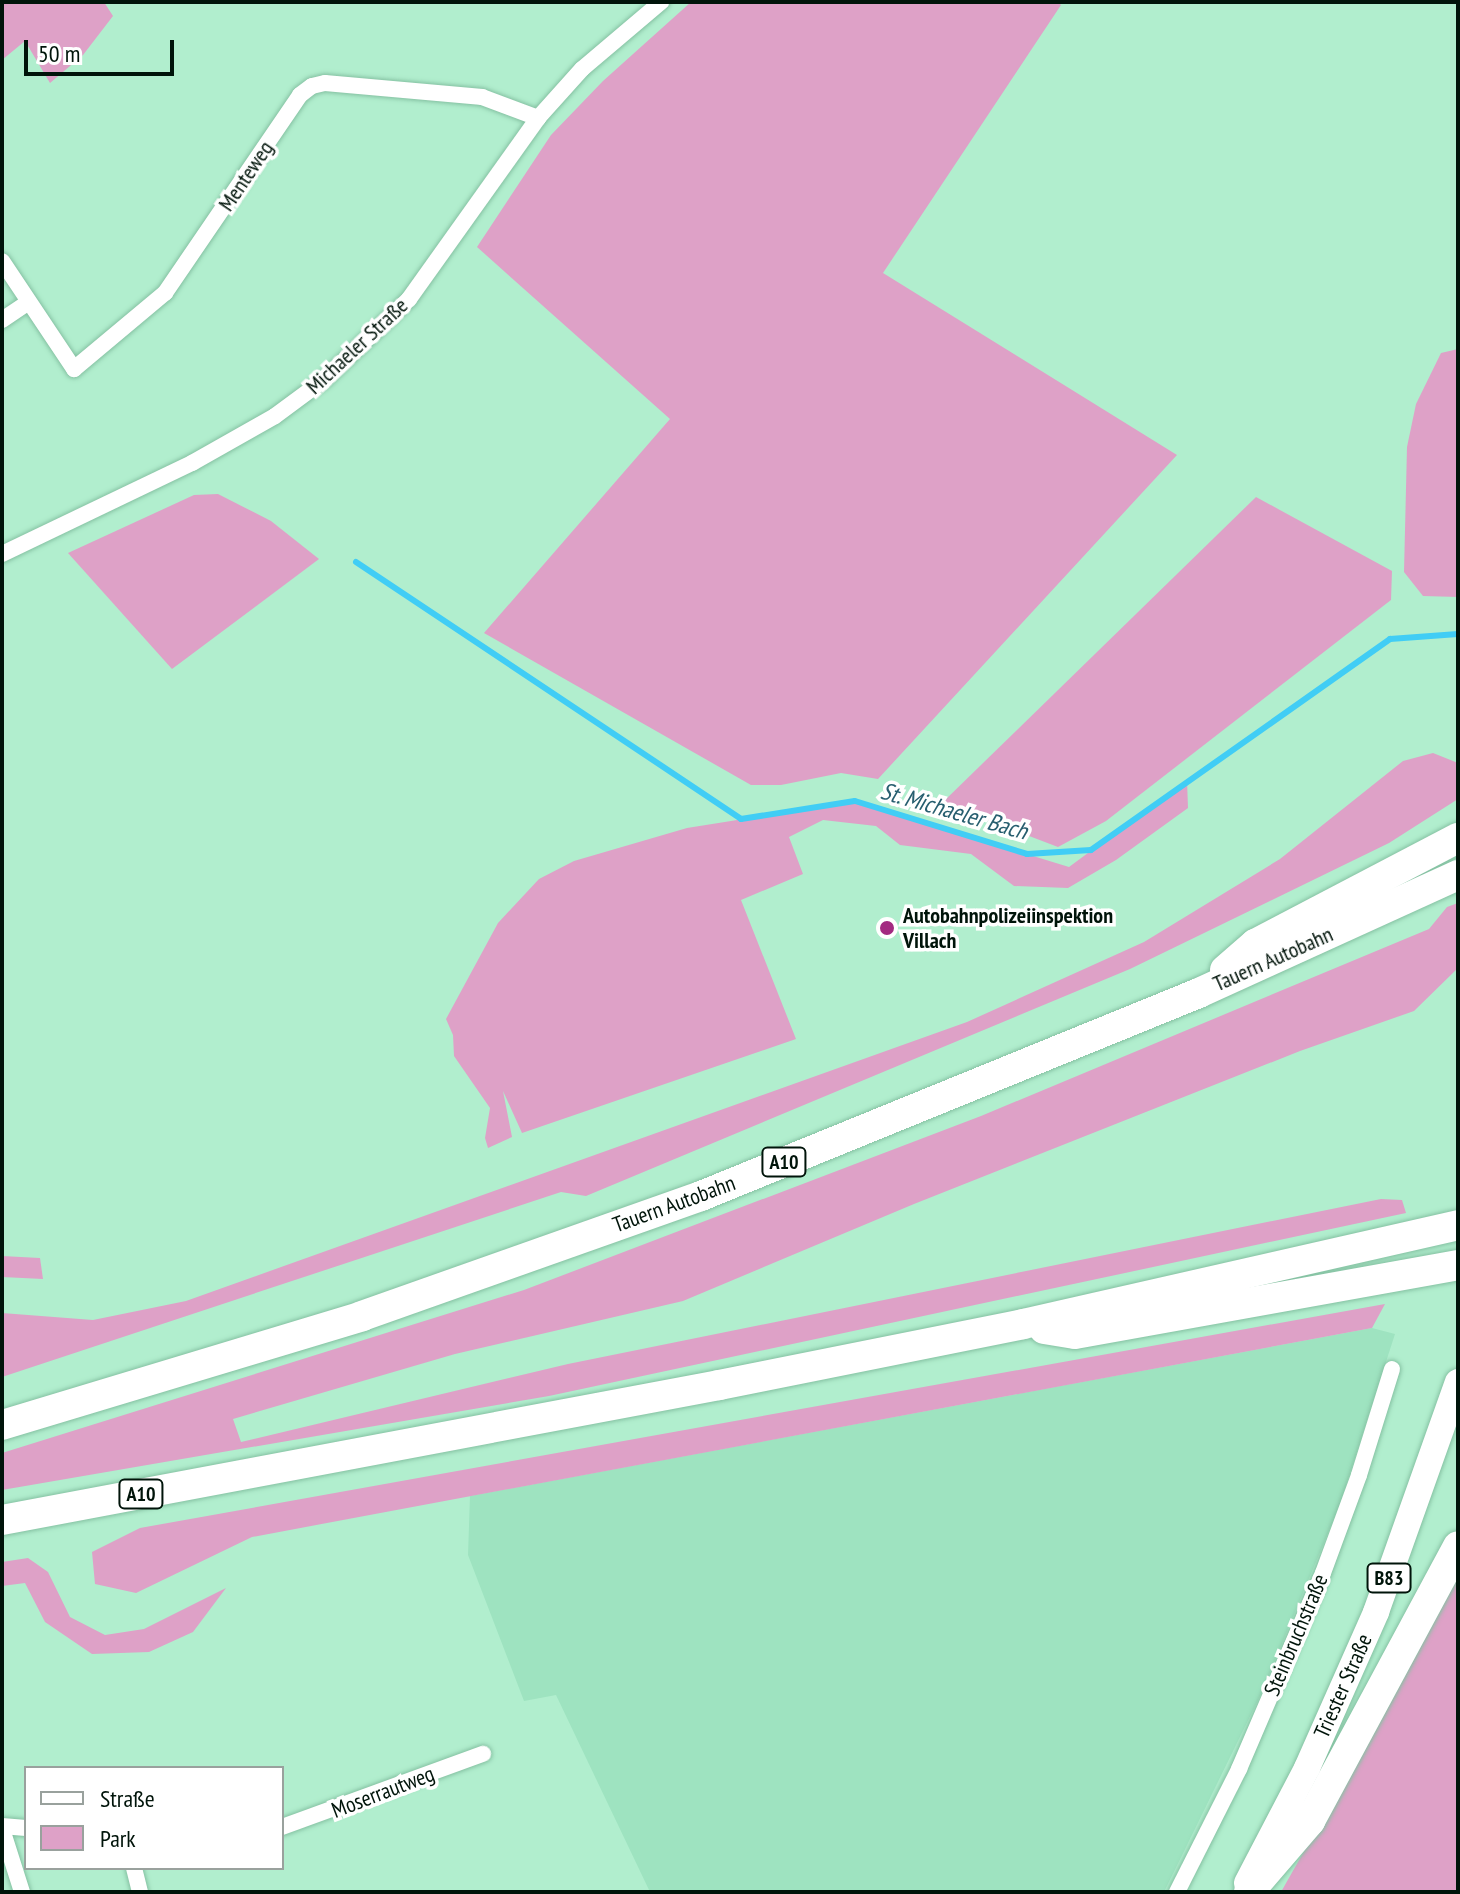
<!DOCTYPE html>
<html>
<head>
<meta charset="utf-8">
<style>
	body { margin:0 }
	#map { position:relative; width:1460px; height:1894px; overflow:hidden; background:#b1eece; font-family:"PT Sans Narrow",sans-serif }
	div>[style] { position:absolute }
	.built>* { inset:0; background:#9ee3c0 }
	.green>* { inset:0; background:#dea1c7 }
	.stream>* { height:6px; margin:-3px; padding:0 3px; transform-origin:3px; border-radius:3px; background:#41cdf5 }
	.roads { filter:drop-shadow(0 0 2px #85c1a2) drop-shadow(0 0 2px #85c1a2) }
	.street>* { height:16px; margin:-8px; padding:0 8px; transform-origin:8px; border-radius:8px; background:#fff }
	.primary>* { height:26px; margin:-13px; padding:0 13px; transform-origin:13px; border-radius:13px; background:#fff }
	.highway>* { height:30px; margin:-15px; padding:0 15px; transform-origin:15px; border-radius:15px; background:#fff }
	.dots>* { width:22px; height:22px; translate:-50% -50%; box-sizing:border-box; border:4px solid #fff; border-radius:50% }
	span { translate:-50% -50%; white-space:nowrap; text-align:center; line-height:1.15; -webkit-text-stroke:7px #fff; paint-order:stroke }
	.shield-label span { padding:2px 6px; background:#fff; border:2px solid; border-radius:6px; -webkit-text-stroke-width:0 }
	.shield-label { font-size:20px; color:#00140a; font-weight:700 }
	.street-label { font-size:22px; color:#00140a }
	.poi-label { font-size:22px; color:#00140a; font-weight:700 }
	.left { translate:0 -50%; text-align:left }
	.water-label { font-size:24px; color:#275e6f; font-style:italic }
	.frame { position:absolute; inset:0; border:4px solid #00140a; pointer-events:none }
	.legend { position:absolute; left:24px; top:1766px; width:260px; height:104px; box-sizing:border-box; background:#fff; border:2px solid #99a19d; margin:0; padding:10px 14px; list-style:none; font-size:24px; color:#00140a }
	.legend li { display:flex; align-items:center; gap:16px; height:40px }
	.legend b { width:40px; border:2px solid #99a19d }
	.scale { position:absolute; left:24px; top:40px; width:150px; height:36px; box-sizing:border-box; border:4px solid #00140a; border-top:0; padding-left:10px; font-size:24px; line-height:28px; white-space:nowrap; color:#00140a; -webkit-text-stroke:6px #fff; paint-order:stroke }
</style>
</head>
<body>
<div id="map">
	<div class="built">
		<div style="clip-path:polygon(1372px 1328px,1395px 1334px,1340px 1504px,1260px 1696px,1164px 1892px,650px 1892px,556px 1695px,524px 1701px,468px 1555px,470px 1496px)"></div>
	</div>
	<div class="green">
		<div style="clip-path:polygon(2px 2px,104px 2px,113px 16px,83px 55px,50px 83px,25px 41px,2px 60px)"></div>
		<div style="clip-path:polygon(691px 2px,1058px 2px,1061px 5px,883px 273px,1177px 455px,878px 779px,841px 773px,781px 785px,751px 785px,484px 633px,670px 419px,477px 247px,551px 135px,603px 81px)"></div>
		<div style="clip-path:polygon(1458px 349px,1458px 597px,1423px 596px,1404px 572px,1407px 447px,1416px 404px,1441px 353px)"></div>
		<div style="clip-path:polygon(218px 494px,271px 521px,319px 559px,172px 669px,68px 553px,194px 495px)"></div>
		<div style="clip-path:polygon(1256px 497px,1392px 571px,1391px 600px,1106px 821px,1058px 847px,942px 803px)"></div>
		<div style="clip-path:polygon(1433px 753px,1458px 763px,1458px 799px,1389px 843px,1130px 969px,586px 1196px,561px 1192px,2px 1377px,2px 1313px,93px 1320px,186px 1301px,967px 1022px,1144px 942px,1280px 859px,1403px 761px)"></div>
		<div style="clip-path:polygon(1187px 780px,1188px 808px,1116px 860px,1068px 888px,1014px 886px,971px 854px,900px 845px,876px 826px,823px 820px,789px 837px,803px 874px,741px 900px,796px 1039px,522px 1133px,503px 1091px,512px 1137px,488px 1148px,485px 1138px,490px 1108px,454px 1056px,453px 1035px,446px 1019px,498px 923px,539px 879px,574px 861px,687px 828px,855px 801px,1069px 867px)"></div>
		<div style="clip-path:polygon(1458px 903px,1458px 968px,1414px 1011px,1300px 1051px,914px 1204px,683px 1301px,455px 1354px,233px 1419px,241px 1442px,568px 1364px,1381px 1199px,1402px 1200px,1406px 1213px,549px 1396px,2px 1490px,2px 1453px,524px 1290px,981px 1116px,1429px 929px,1447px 907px)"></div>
		<div style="clip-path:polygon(2px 1256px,40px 1258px,43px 1279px,2px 1277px)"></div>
		<div style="clip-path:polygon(1385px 1304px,1372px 1328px,252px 1537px,136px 1593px,95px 1584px,92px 1552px,140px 1528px)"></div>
		<div style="clip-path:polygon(28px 1558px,48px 1572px,70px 1617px,105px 1635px,144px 1629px,226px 1588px,193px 1632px,149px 1652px,92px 1654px,45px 1622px,25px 1583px,2px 1586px,2px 1562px)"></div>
		<div style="clip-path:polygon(1458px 1571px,1458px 1892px,1281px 1892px,1350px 1770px)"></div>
	</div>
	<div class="stream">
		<div style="left:356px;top:562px;width:463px;rotate:33.7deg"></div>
		<div style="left:741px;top:819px;width:115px;rotate:-9deg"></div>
		<div style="left:855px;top:801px;width:180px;rotate:17.1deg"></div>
		<div style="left:1027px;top:854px;width:64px;rotate:-3.6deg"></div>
		<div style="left:1091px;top:850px;width:366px;rotate:-35.2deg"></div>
		<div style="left:1390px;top:639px;width:68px;rotate:-4.2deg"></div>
	</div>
	<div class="roads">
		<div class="street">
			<div style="left:2px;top:261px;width:130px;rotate:56.3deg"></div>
			<div style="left:74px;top:369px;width:119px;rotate:-39.9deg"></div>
			<div style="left:165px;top:293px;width:240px;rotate:-55.7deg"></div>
			<div style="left:300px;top:95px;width:15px;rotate:-37deg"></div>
			<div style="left:312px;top:86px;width:13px;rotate:-13deg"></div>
			<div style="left:325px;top:83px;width:158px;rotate:5.1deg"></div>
			<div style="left:482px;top:97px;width:60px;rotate:20.6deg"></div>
			<div style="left:2px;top:320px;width:32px;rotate:-34deg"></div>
			<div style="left:2px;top:554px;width:211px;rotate:-25.6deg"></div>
			<div style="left:192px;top:463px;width:95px;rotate:-29.5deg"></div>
			<div style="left:275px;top:416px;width:62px;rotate:-36.5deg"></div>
			<div style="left:325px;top:379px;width:116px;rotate:-43.6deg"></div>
			<div style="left:409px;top:299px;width:222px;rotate:-54.5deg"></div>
			<div style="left:538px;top:118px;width:66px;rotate:-48.1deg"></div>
			<div style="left:582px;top:69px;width:104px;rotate:-40.3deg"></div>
			<div style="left:2px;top:1826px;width:24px;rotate:5deg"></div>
			<div style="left:282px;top:1827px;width:214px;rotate:-20deg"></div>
			<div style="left:2px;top:1829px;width:66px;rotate:72.4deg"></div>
			<div style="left:134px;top:1868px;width:25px;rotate:76deg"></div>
			<div style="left:1177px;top:1892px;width:138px;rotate:-63.2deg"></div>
			<div style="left:1239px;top:1769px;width:213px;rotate:-66.8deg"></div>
			<div style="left:1323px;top:1573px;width:104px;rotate:-69.8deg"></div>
			<div style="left:1359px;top:1475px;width:111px;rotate:-72.7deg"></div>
		</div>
		<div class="primary">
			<div style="left:1247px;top:1883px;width:130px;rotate:-62.4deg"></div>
			<div style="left:1307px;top:1768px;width:171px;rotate:-66.1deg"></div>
			<div style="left:1376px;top:1612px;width:244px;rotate:-70.4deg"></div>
		</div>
		<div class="highway">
			<div style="left:1225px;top:970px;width:40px;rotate:-41deg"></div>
			<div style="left:1255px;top:944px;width:229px;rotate:-27.6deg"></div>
			<div style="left:1044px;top:1329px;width:31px;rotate:9deg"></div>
			<div style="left:1075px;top:1334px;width:389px;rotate:-10.2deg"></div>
			<div style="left:2px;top:1425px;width:376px;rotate:-16.8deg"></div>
			<div style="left:362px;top:1316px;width:360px;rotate:-19.5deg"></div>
			<div style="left:701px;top:1196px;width:538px;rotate:-22.18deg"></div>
			<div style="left:1199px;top:993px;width:285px;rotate:-24.5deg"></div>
			<div style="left:2px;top:1520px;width:730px;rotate:-10.66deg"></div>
			<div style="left:719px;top:1385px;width:310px;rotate:-11.3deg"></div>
			<div style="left:1023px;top:1324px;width:446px;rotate:-12.8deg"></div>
			<div style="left:1249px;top:1892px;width:94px;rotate:-49.3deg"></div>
			<div style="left:1310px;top:1821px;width:312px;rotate:-61.7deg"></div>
		</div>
	</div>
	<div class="dots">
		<div style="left:887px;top:928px;background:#a32a81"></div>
	</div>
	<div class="shield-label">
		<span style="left:784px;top:1162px">A10</span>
		<span style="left:141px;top:1494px">A10</span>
		<span style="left:1389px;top:1578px">B83</span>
	</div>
	<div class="street-label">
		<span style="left:246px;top:176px;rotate:-56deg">Menteweg</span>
		<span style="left:357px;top:346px;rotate:-43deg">Michaeler Straße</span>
		<span style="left:1273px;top:959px;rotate:-24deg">Tauern Autobahn</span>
		<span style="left:674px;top:1204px;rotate:-20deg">Tauern Autobahn</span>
		<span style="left:1296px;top:1635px;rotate:-67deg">Steinbruchstraße</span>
		<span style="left:1343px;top:1686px;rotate:-66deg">Triester Straße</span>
		<span style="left:383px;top:1792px;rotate:-21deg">Moserrautweg</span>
	</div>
	<div class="poi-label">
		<span class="left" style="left:903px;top:928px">Autobahnpolizeiinspektion<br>Villach</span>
	</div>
	<div class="water-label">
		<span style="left:954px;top:811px;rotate:16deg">St. Michaeler Bach</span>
	</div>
	<div class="frame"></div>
	<ul class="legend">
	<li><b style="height:10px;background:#fff"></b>Straße</li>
	<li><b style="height:22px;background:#dea1c7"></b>Park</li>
	</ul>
	<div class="scale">50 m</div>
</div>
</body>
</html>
